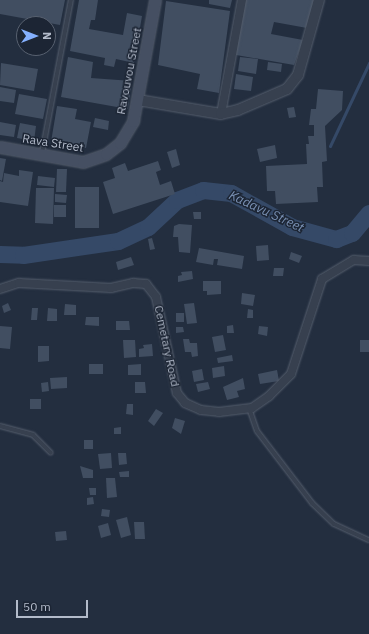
<!DOCTYPE html>
<html>
<head>
<meta charset="utf-8">
<style>
	body { margin:0 }
	#map { position:relative; width:369px; height:634px; overflow:hidden; background:#232e3f; font-family:"IBM Plex Sans",sans-serif }
	div>[style] { position:absolute }
	.stream>* { height:3px; margin:-1.5px; padding:0 1.5px; transform-origin:1.5px; border-radius:1.5px; background:#354967 }
	.river>* { height:17px; margin:-8.5px; padding:0 8.5px; transform-origin:8.5px; border-radius:8.5px; background:#354967 }
	.building>* { inset:0; background:#414e61 }
	.roads { filter:drop-shadow(0 0 1px #555e6d) drop-shadow(0 0 1px #555e6d) }
	.service>* { height:4px; margin:-2px; padding:0 2px; transform-origin:2px; border-radius:2px; background:#37404f }
	.minor>* { height:8px; margin:-4px; padding:0 4px; transform-origin:4px; border-radius:4px; background:#37404f }
	.tertiary>* { height:10px; margin:-5px; padding:0 5px; transform-origin:5px; border-radius:5px; background:#37404f }
	.secondary>* { height:11px; margin:-5.5px; padding:0 5.5px; transform-origin:5.5px; border-radius:5.5px; background:#454f62 }
	span { translate:-50% -50%; white-space:nowrap; text-align:center; line-height:1.15; -webkit-text-stroke:3px #1c2534; paint-order:stroke }
	.street-label { font-size:12px; color:#b3bbca }
	.water-label { font-size:13px; color:#7990b3; font-style:italic }
	.north { position:absolute; left:16px; top:16px; width:40px; height:40px; box-sizing:border-box; background:#1c2534; border:1px solid #586170; border-radius:50%; rotate:90deg; font-size:11px; font-weight:700; line-height:16px; text-align:center; color:#b3bbca }
	.north::after { content:''; display:block; margin:auto; width:14px; height:18px; background:#84b0fe; clip-path:polygon(50% 0,100% 100%,50% 72%,0 100%) }
	.scale { position:absolute; left:16px; top:600px; width:72px; height:18px; box-sizing:border-box; border:2px solid #b3bbca; border-top:0; padding-left:5px; font-size:12px; line-height:14px; white-space:nowrap; color:#b3bbca; -webkit-text-stroke:3px #1c2534; paint-order:stroke }
</style>
</head>
<body>
<div id="map">
	<div class="stream">
		<div style="left:330px;top:146px;width:92px;rotate:-64.8deg"></div>
	</div>
	<div class="river">
		<div style="left:0;top:254px;width:23px;rotate:2deg"></div>
		<div style="left:23px;top:255px;width:96px;rotate:-8.4deg"></div>
		<div style="left:118px;top:241px;width:33px;rotate:-25deg"></div>
		<div style="left:148px;top:227px;width:40px;rotate:-43deg"></div>
		<div style="left:177px;top:200px;width:28px;rotate:-21deg"></div>
		<div style="left:203px;top:190px;width:28px;rotate:6deg"></div>
		<div style="left:231px;top:193px;width:70px;rotate:29.1deg"></div>
		<div style="left:292px;top:227px;width:46px;rotate:15.3deg"></div>
		<div style="left:336px;top:239px;width:17px;rotate:-21deg"></div>
		<div style="left:352px;top:233px;width:26px;rotate:-50deg"></div>
	</div>
	<div class="building">
		<div style="clip-path:polygon(0 0,65px 0,60px 25px,0 14px)"></div>
		<div style="clip-path:polygon(79px 0,98px 0,95px 20px,91px 20px,89px 29px,123px 35px,127px 13px,142px 16px,134px 63px,116px 59px,114px 67px,104px 65px,105px 58px,70px 51px)"></div>
		<div style="clip-path:polygon(209px 0,232px 0,230px 8px,209px 4px)"></div>
		<div style="clip-path:polygon(244px 0,316px 0,307px 28px,274px 22px,271px 34px,303px 40px,294px 65px,236px 55px)"></div>
		<div style="clip-path:polygon(166px 1px,230px 11px,219px 93px,197px 89px,200px 74px,158px 65px)"></div>
		<div style="clip-path:polygon(68px 57px,93px 62px,91px 78px,132px 81px,128px 109px,61px 97px)"></div>
		<div style="clip-path:polygon(240px 57px,258px 59px,256px 74px,238px 71px)"></div>
		<div style="clip-path:polygon(268px 62px,282px 64px,281px 72px,267px 70px)"></div>
		<div style="clip-path:polygon(1px 63px,38px 69px,34px 91px,0 85px)"></div>
		<div style="clip-path:polygon(236px 74px,253px 77px,251px 91px,234px 89px)"></div>
		<div style="clip-path:polygon(0 87px,16px 90px,14px 103px,0 101px)"></div>
		<div style="clip-path:polygon(318px 89px,343px 91px,342px 110px,325px 126px,327px 161px,322px 162px,323px 187px,317px 187px,318px 202px,276px 204px,275px 191px,267px 191px,266px 166px,307px 164px,306px 144px,309px 144px,308px 136px,314px 136px,314px 125px,309px 125px,311px 109px,316px 109px)"></div>
		<div style="clip-path:polygon(19px 94px,47px 99px,43px 119px,15px 114px)"></div>
		<div style="clip-path:polygon(57px 106px,77px 109px,75px 119px,91px 122px,86px 148px,51px 142px)"></div>
		<div style="clip-path:polygon(294px 107px,296px 117px,289px 118px,287px 108px)"></div>
		<div style="clip-path:polygon(95px 118px,109px 121px,108px 130px,93px 127px)"></div>
		<div style="clip-path:polygon(0 122px,16px 125px,14px 137px,0 135px)"></div>
		<div style="clip-path:polygon(20px 123px,36px 126px,34px 141px,17px 138px)"></div>
		<div style="clip-path:polygon(275px 145px,277px 158px,260px 162px,257px 149px)"></div>
		<div style="clip-path:polygon(176px 149px,180px 165px,172px 168px,167px 152px)"></div>
		<div style="clip-path:polygon(0 158px,6px 159px,2px 181px,0 180px)"></div>
		<div style="clip-path:polygon(158px 161px,161px 170px,156px 172px,160px 185px,171px 181px,175px 194px,113px 214px,103px 182px,115px 178px,112px 168px,125px 163px,128px 171px)"></div>
		<div style="clip-path:polygon(57px 169px,67px 169px,66px 192px,56px 192px)"></div>
		<div style="clip-path:polygon(19px 170px,33px 172px,28px 206px,0 202px,0 181px,3px 182px,4px 173px,19px 176px)"></div>
		<div style="clip-path:polygon(38px 176px,55px 178px,54px 187px,37px 185px)"></div>
		<div style="clip-path:polygon(75px 187px,99px 187px,99px 228px,75px 228px)"></div>
		<div style="clip-path:polygon(36px 188px,54px 188px,53px 224px,35px 223px)"></div>
		<div style="clip-path:polygon(55px 194px,67px 195px,66px 203px,55px 202px)"></div>
		<div style="clip-path:polygon(54px 205px,66px 205px,66px 217px,54px 217px)"></div>
		<div style="clip-path:polygon(193px 212px,201px 212px,201px 219px,194px 219px)"></div>
		<div style="clip-path:polygon(179px 224px,192px 225px,190px 253px,179px 252px,178px 237px,173px 237px,174px 226px)"></div>
		<div style="clip-path:polygon(152px 238px,155px 249px,150px 250px,148px 239px)"></div>
		<div style="clip-path:polygon(268px 245px,269px 260px,257px 261px,256px 246px)"></div>
		<div style="clip-path:polygon(199px 248px,244px 256px,242px 269px,217px 265px,218px 259px,214px 259px,213px 265px,196px 262px)"></div>
		<div style="clip-path:polygon(291px 252px,302px 256px,299px 263px,289px 259px)"></div>
		<div style="clip-path:polygon(131px 257px,134px 265px,118px 270px,116px 262px)"></div>
		<div style="clip-path:polygon(274px 268px,284px 268px,283px 276px,273px 276px)"></div>
		<div style="clip-path:polygon(192px 271px,193px 279px,178px 282px,178px 276px,182px 275px,181px 272px)"></div>
		<div style="clip-path:polygon(203px 281px,221px 281px,221px 294px,207px 295px,207px 291px,203px 291px)"></div>
		<div style="clip-path:polygon(242px 293px,255px 295px,253px 306px,241px 304px)"></div>
		<div style="clip-path:polygon(8px 303px,11px 310px,4px 313px,2px 306px)"></div>
		<div style="clip-path:polygon(194px 303px,197px 323px,187px 324px,184px 304px)"></div>
		<div style="clip-path:polygon(65px 304px,76px 305px,76px 315px,64px 315px)"></div>
		<div style="clip-path:polygon(32px 308px,38px 308px,37px 320px,31px 320px)"></div>
		<div style="clip-path:polygon(48px 308px,57px 309px,57px 321px,47px 321px)"></div>
		<div style="clip-path:polygon(248px 309px,253px 310px,253px 318px,247px 318px)"></div>
		<div style="clip-path:polygon(176px 313px,184px 313px,184px 322px,176px 322px)"></div>
		<div style="clip-path:polygon(86px 317px,99px 317px,99px 326px,85px 325px)"></div>
		<div style="clip-path:polygon(116px 321px,129px 321px,130px 330px,116px 330px)"></div>
		<div style="clip-path:polygon(233px 325px,234px 333px,227px 333px,227px 326px)"></div>
		<div style="clip-path:polygon(0 326px,12px 327px,10px 349px,0 348px)"></div>
		<div style="clip-path:polygon(259px 326px,268px 327px,267px 336px,258px 334px)"></div>
		<div style="clip-path:polygon(176px 327px,183px 327px,184px 332px,176px 333px)"></div>
		<div style="clip-path:polygon(223px 335px,226px 350px,215px 352px,212px 337px)"></div>
		<div style="clip-path:polygon(183px 339px,189px 339px,190px 343px,197px 343px,198px 356px,192px 357px,191px 352px,185px 352px)"></div>
		<div style="clip-path:polygon(123px 340px,135px 340px,136px 357px,124px 358px)"></div>
		<div style="clip-path:polygon(360px 340px,369px 340px,369px 352px,360px 352px)"></div>
		<div style="clip-path:polygon(152px 344px,153px 356px,139px 357px,139px 349px,144px 348px,143px 345px)"></div>
		<div style="clip-path:polygon(38px 346px,49px 346px,49px 361px,38px 362px)"></div>
		<div style="clip-path:polygon(232px 355px,233px 361px,218px 363px,217px 358px)"></div>
		<div style="clip-path:polygon(89px 364px,103px 364px,103px 374px,89px 374px)"></div>
		<div style="clip-path:polygon(141px 364px,141px 375px,128px 375px,128px 365px)"></div>
		<div style="clip-path:polygon(224px 366px,225px 376px,213px 378px,212px 368px)"></div>
		<div style="clip-path:polygon(202px 369px,204px 380px,194px 382px,192px 371px)"></div>
		<div style="clip-path:polygon(277px 370px,279px 381px,260px 384px,258px 374px)"></div>
		<div style="clip-path:polygon(67px 377px,67px 388px,51px 389px,50px 378px)"></div>
		<div style="clip-path:polygon(243px 378px,245px 389px,237px 391px,239px 397px,227px 400px,223px 387px)"></div>
		<div style="clip-path:polygon(48px 382px,49px 391px,42px 392px,41px 383px)"></div>
		<div style="clip-path:polygon(135px 382px,145px 382px,146px 393px,135px 393px)"></div>
		<div style="clip-path:polygon(208px 382px,210px 389px,198px 392px,196px 384px)"></div>
		<div style="clip-path:polygon(30px 399px,41px 399px,41px 409px,30px 409px)"></div>
		<div style="clip-path:polygon(127px 404px,133px 404px,133px 415px,126px 414px)"></div>
		<div style="clip-path:polygon(156px 409px,163px 413px,154px 426px,148px 421px)"></div>
		<div style="clip-path:polygon(175px 418px,185px 421px,181px 434px,172px 428px)"></div>
		<div style="clip-path:polygon(121px 427px,121px 434px,114px 434px,114px 428px)"></div>
		<div style="clip-path:polygon(84px 440px,93px 440px,93px 449px,84px 449px)"></div>
		<div style="clip-path:polygon(111px 453px,112px 468px,100px 469px,98px 454px)"></div>
		<div style="clip-path:polygon(118px 453px,126px 453px,127px 464px,119px 465px)"></div>
		<div style="clip-path:polygon(80px 466px,93px 470px,93px 478px,83px 478px)"></div>
		<div style="clip-path:polygon(129px 471px,129px 477px,120px 477px,119px 472px)"></div>
		<div style="clip-path:polygon(106px 478px,115px 478px,117px 497px,107px 498px)"></div>
		<div style="clip-path:polygon(89px 488px,96px 488px,96px 495px,90px 495px)"></div>
		<div style="clip-path:polygon(93px 497px,94px 504px,87px 505px,87px 498px)"></div>
		<div style="clip-path:polygon(102px 509px,110px 510px,109px 517px,101px 516px)"></div>
		<div style="clip-path:polygon(127px 517px,131px 535px,121px 538px,116px 520px)"></div>
		<div style="clip-path:polygon(134px 522px,144px 522px,145px 539px,135px 539px)"></div>
		<div style="clip-path:polygon(108px 523px,111px 535px,101px 538px,98px 526px)"></div>
		<div style="clip-path:polygon(66px 531px,67px 540px,56px 541px,55px 532px)"></div>
	</div>
	<div class="roads">
		<div class="service">
			<div style="left:42px;top:153px;width:156px;rotate:-79.3deg"></div>
			<div style="left:249px;top:408px;width:24px;rotate:71deg"></div>
			<div style="left:257px;top:431px;width:91px;rotate:52.6deg"></div>
			<div style="left:312px;top:503px;width:30px;rotate:44deg"></div>
			<div style="left:334px;top:524px;width:38px;rotate:25deg"></div>
			<div style="left:0;top:426px;width:34px;rotate:15deg"></div>
			<div style="left:33px;top:435px;width:25px;rotate:45deg"></div>
		</div>
		<div class="minor">
			<div style="left:221px;top:114px;width:116px;rotate:-79.6deg"></div>
			<div style="left:0;top:289px;width:20px;rotate:-18deg"></div>
			<div style="left:19px;top:283px;width:92px;rotate:3.1deg"></div>
			<div style="left:111px;top:288px;width:23px;rotate:-13deg"></div>
			<div style="left:133px;top:283px;width:13px;rotate:4deg"></div>
			<div style="left:146px;top:284px;width:16px;rotate:52deg"></div>
			<div style="left:156px;top:297px;width:98px;rotate:77.7deg"></div>
			<div style="left:177px;top:393px;width:13px;rotate:51deg"></div>
			<div style="left:185px;top:403px;width:17px;rotate:24deg"></div>
			<div style="left:201px;top:410px;width:18px;rotate:6deg"></div>
			<div style="left:219px;top:412px;width:33px;rotate:-7deg"></div>
			<div style="left:252px;top:408px;width:21px;rotate:-35deg"></div>
			<div style="left:269px;top:396px;width:31px;rotate:-45deg"></div>
			<div style="left:291px;top:374px;width:100px;rotate:-71.9deg"></div>
			<div style="left:322px;top:279px;width:37px;rotate:-31deg"></div>
			<div style="left:354px;top:260px;width:15px;rotate:4deg"></div>
		</div>
		<div class="tertiary">
			<div style="left:138px;top:100px;width:84px;rotate:9.6deg"></div>
			<div style="left:221px;top:114px;width:17px;rotate:-13deg"></div>
			<div style="left:238px;top:110px;width:53px;rotate:-23.2deg"></div>
			<div style="left:287px;top:89px;width:18px;rotate:-52deg"></div>
			<div style="left:298px;top:75px;width:78px;rotate:-74.4deg"></div>
		</div>
		<div class="secondary">
			<div style="left:0;top:147px;width:84px;rotate:10.2deg"></div>
			<div style="left:83px;top:162px;width:24px;rotate:-19deg"></div>
			<div style="left:106px;top:154px;width:18px;rotate:-38deg"></div>
			<div style="left:120px;top:143px;width:26px;rotate:-59deg"></div>
			<div style="left:133px;top:121px;width:123px;rotate:-79.7deg"></div>
		</div>
	</div>
	<div class="street-label">
		<span style="left:129px;top:71px;rotate:-79deg">Ravouvou Street</span>
		<span style="left:53px;top:143px;rotate:9deg">Rava Street</span>
		<span style="left:167px;top:346px;rotate:78deg">Cemetary Road</span>
	</div>
	<div class="water-label">
		<span style="left:266px;top:212px;rotate:25deg">Kadavu Street</span>
	</div>
	<div class="north">N</div>
	<div class="scale">50 m</div>
</div>
</body>
</html>
